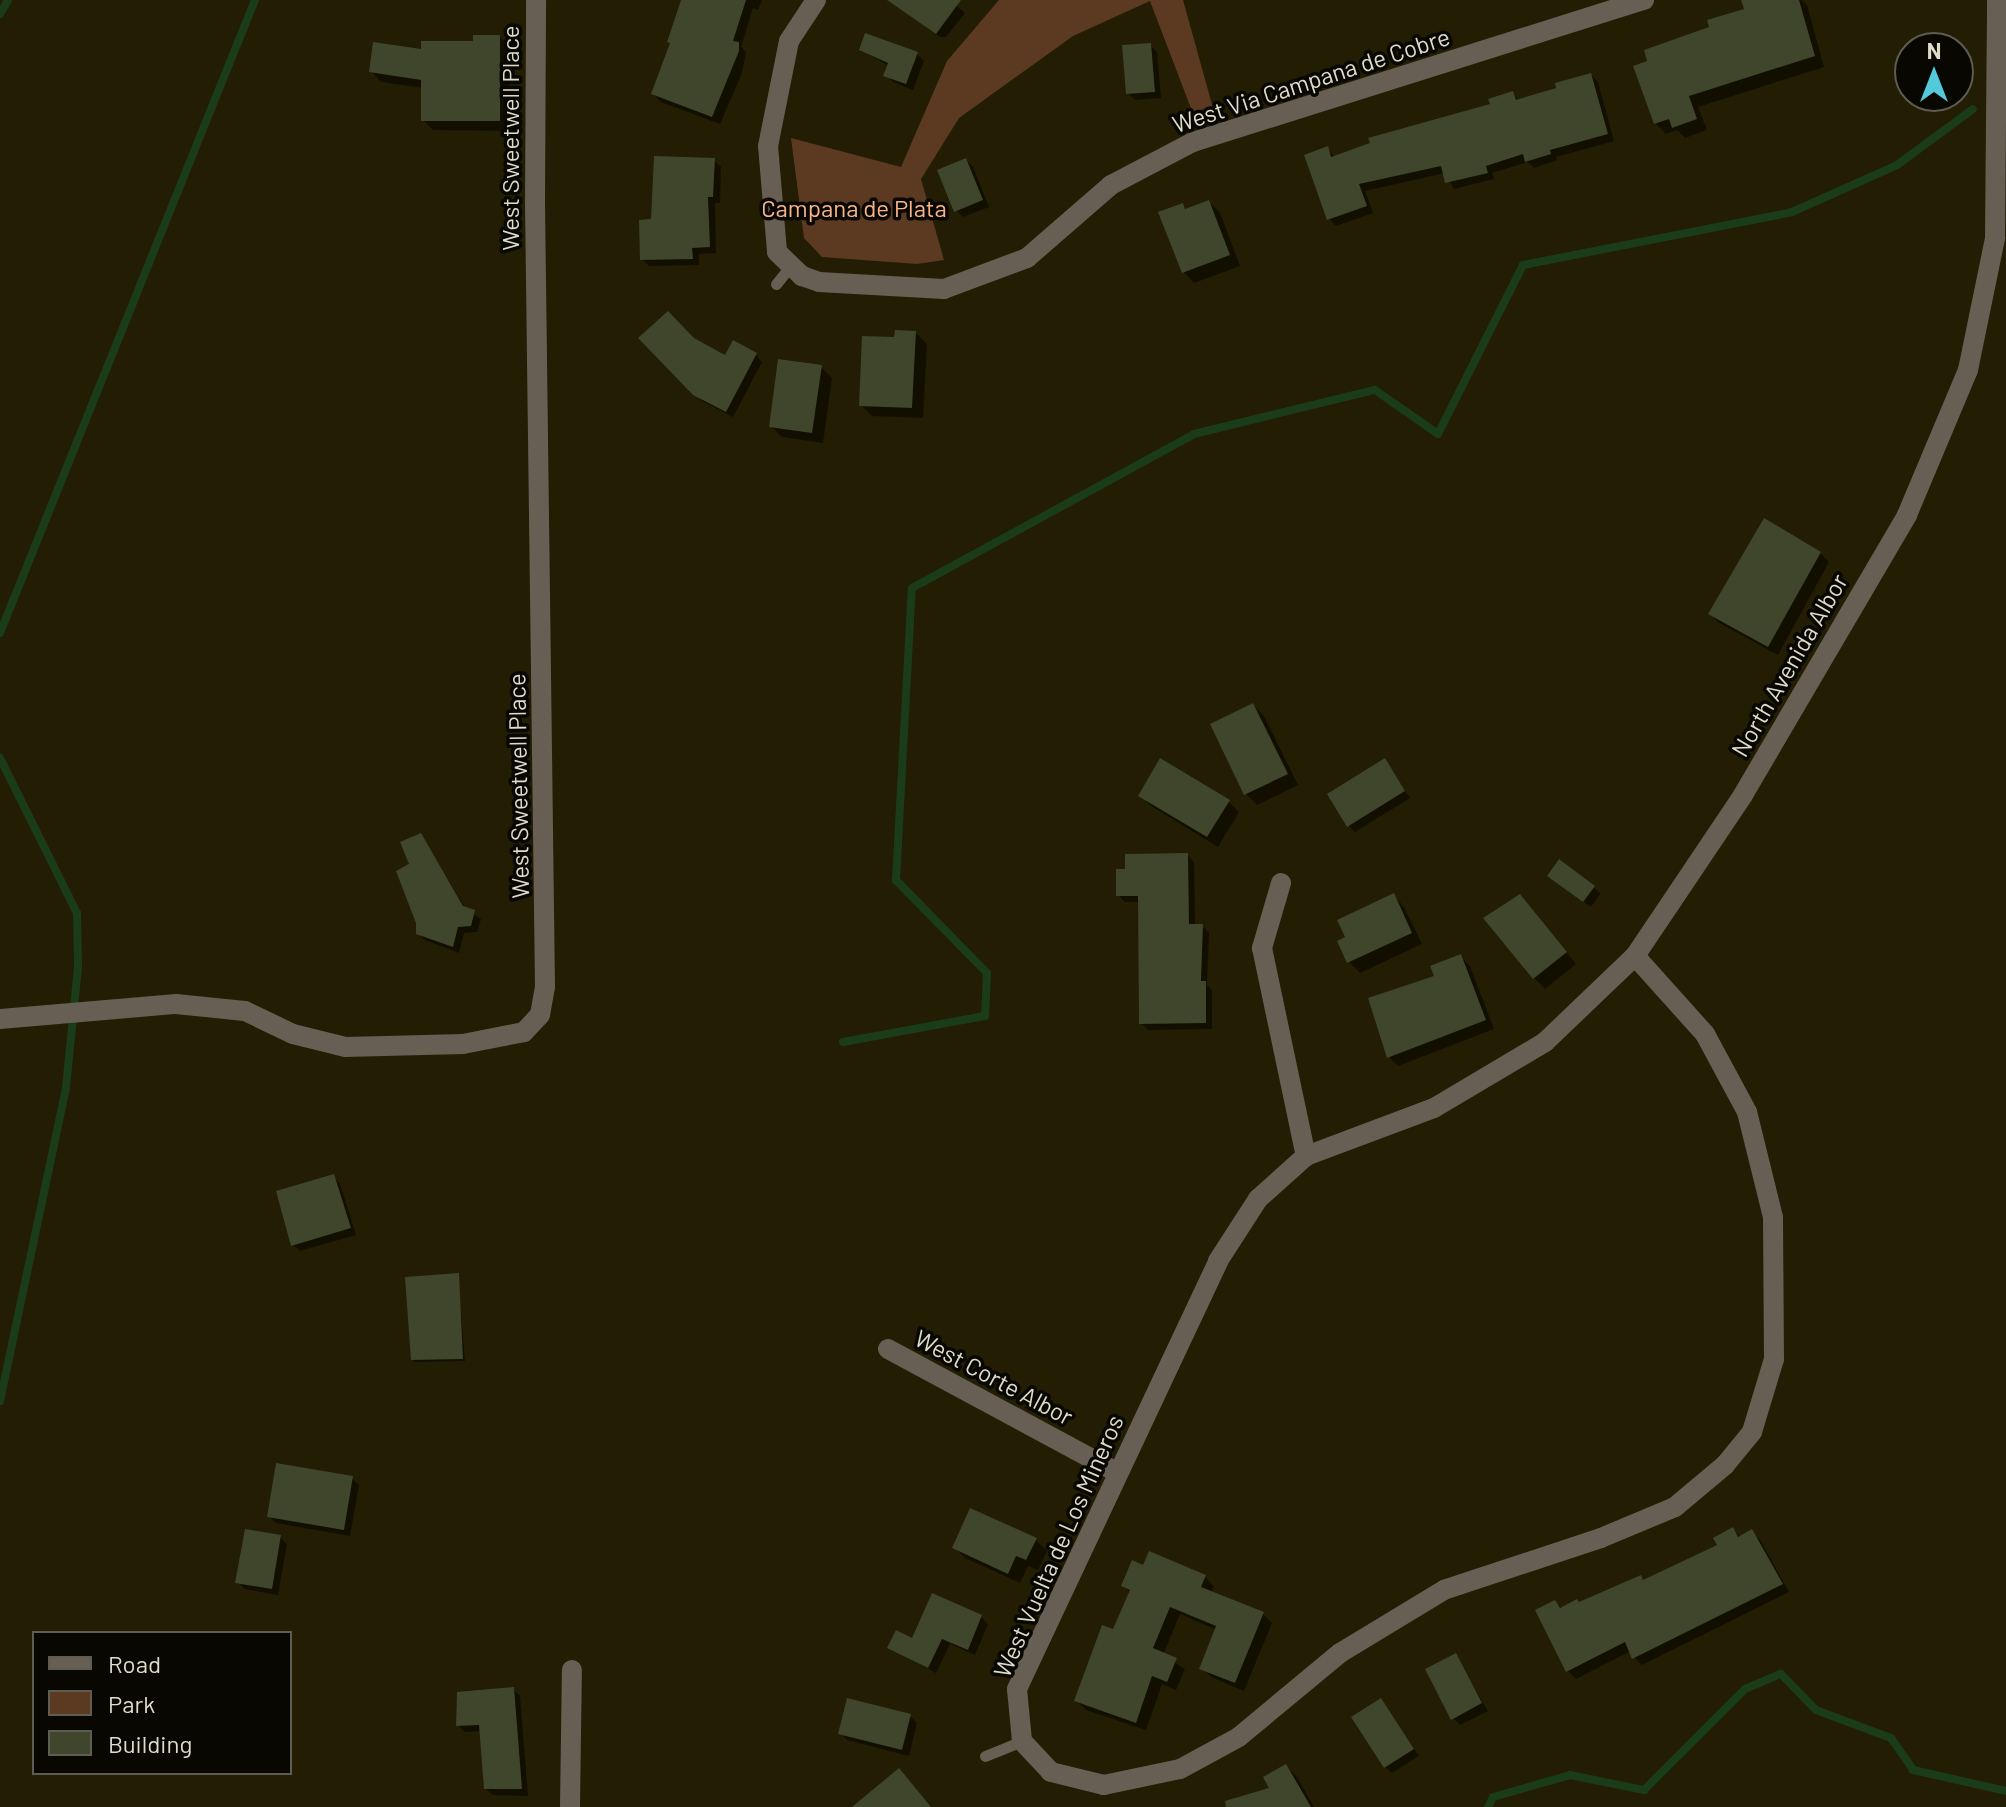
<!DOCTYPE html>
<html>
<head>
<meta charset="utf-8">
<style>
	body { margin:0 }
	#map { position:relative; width:2006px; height:1807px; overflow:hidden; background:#221d03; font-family:Barlow,sans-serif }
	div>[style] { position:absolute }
	.green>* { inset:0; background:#5c3a21 }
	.shadow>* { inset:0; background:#0007 }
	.stream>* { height:8px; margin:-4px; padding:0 4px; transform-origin:4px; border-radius:4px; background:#1b3c19 }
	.building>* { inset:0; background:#3f462c }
	.service>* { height:11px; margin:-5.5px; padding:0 5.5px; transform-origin:5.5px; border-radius:5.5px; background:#675f54 }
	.minor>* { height:20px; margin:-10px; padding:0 10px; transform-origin:10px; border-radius:10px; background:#675f54 }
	span { translate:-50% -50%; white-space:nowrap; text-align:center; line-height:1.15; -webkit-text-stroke:7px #090701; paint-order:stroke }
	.street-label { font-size:24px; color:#dfdccc }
	.park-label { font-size:24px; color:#fab587 }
	.legend { position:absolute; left:32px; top:1631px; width:260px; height:144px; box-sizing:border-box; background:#090701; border:2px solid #5f5c52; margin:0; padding:10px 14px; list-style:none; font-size:24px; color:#dfdccc }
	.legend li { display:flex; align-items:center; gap:16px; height:40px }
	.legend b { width:40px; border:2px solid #5f5c52 }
	.north { position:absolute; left:1894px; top:32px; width:80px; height:80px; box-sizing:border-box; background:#090701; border:2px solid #5f5c52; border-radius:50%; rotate:0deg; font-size:22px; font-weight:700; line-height:32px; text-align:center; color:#dfdccc }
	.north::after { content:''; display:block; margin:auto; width:28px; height:36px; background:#53cadc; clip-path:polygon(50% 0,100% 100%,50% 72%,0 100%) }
</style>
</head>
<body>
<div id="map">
	<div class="green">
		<div style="clip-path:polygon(999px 0,1183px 0,1213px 108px,1192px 111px,1150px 1px,1073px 36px,959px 118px,921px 179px,944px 260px,917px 264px,822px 257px,804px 238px,791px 138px,901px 167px,947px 61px)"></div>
	</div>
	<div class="shadow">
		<div style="clip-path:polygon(689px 0,762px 0,758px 10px,753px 8px,741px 47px,746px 52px,742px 73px,720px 124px,661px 102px,653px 94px)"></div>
		<div style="clip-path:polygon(888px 0,950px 0,965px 13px,946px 37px,940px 37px)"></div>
		<div style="clip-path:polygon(1752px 0,1802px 0,1807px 5px,1824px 67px,1698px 107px,1707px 130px,1685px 138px,1677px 130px,1666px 134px,1655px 123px,1650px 62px,1746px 10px)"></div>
		<div style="clip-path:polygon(500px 37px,510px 47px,509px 131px,433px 130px,423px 120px,423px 88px,381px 82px,371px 71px,423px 52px)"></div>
		<div style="clip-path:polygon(1150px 45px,1157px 52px,1161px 98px,1135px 100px,1128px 93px)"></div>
		<div style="clip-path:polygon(861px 50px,917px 54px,924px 61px,913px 90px,893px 82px,886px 75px,889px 66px)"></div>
		<div style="clip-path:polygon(1591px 75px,1598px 82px,1614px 141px,1556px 157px,1557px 160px,1534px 168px,1528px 162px,1492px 173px,1494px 179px,1454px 189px,1445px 173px,1365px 191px,1373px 213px,1336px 226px,1329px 219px,1306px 156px,1327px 149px,1335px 157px,1492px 106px,1512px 93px,1520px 101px)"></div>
		<div style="clip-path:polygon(714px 160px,721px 167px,720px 203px,715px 203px,716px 253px,699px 254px,699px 265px,649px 266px,642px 259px,653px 221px)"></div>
		<div style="clip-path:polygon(966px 160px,973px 167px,989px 207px,963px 217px,956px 210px)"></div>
		<div style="clip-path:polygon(1209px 202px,1220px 213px,1240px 266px,1194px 283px,1184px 272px,1182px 205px,1187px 210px)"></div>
		<div style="clip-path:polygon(916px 333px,927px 344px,923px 418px,872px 416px,861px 405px,896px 339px)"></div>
		<div style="clip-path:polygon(641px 338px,693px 340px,726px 357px,756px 355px,762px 362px,733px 417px,702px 401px)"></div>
		<div style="clip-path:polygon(821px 367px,832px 378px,823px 443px,782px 437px,771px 426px)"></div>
		<div style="clip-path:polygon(1820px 553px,1829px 562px,1778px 655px,1719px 623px,1710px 614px)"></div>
		<div style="clip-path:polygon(1253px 705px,1264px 716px,1298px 785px,1257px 805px,1246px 794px)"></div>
		<div style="clip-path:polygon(1384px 761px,1410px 798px,1355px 832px,1348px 825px)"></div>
		<div style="clip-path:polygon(1140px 795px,1228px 801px,1239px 812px,1218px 847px,1151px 806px)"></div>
		<div style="clip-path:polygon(421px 835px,466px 909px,481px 919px,477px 932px,464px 933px,459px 953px,425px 940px,418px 933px)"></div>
		<div style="clip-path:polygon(1187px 855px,1194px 862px,1195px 926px,1202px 926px,1209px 933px,1207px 985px,1212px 990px,1212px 1029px,1148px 1030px,1141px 1023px,1140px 902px,1125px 902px,1118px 895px,1127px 871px)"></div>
		<div style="clip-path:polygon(1556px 882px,1594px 887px,1600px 894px,1591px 907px)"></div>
		<div style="clip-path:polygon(1394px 896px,1404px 907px,1422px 944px,1360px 973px,1349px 962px)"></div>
		<div style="clip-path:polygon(1530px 907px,1576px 964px,1545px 989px,1534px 978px)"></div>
		<div style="clip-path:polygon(1460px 956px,1470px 966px,1494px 1029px,1398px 1066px,1389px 1057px)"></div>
		<div style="clip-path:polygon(333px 1177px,340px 1184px,356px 1235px,300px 1251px,293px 1245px)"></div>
		<div style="clip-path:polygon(458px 1275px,465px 1361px,415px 1362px,412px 1359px)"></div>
		<div style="clip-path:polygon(352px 1478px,359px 1485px,350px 1536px,276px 1523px,269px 1516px)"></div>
		<div style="clip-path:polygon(1732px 1529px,1741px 1538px,1752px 1532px,1760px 1540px,1789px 1592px,1642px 1665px,1629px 1652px,1576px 1679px,1568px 1671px,1555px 1602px,1562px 1609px,1645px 1582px,1720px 1546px)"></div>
		<div style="clip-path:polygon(280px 1537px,287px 1544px,278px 1595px,245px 1589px,238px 1582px)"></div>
		<div style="clip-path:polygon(1036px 1540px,1047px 1551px,1038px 1570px,1028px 1566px,1020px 1583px,965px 1558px,954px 1547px)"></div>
		<div style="clip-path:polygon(1144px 1568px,1205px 1577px,1214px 1586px,1211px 1593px,1263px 1614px,1272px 1623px,1244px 1691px,1211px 1677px,1202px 1668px,1217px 1630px,1180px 1614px,1163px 1655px,1185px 1669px,1176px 1690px,1162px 1684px,1146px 1730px,1086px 1710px,1077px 1701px,1115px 1632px,1131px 1593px,1123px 1585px)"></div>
		<div style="clip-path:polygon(981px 1617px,988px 1624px,975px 1655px,950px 1644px,936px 1673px,889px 1648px)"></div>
		<div style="clip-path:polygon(1455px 1656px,1488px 1711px,1460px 1725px,1453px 1718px)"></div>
		<div style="clip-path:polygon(513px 1689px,520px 1696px,528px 1796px,493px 1795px,485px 1788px,482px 1731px,465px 1732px,458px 1725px)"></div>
		<div style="clip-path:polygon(1381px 1701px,1419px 1756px,1392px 1773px,1385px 1767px)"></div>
		<div style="clip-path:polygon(910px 1716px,917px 1723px,909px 1756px,847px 1740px,840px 1733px)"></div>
		<div style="clip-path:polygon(1286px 1766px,1297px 1777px,1314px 1807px,1258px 1807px)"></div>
	</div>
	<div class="stream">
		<div style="left:0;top:14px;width:16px;rotate:-60deg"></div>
		<div style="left:0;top:633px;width:682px;rotate:-68.06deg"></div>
		<div style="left:0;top:758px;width:173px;rotate:63.6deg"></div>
		<div style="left:77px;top:913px;width:54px;rotate:88.9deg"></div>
		<div style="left:78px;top:967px;width:122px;rotate:95.7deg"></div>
		<div style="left:66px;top:1088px;width:320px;rotate:101.9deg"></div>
		<div style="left:843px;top:1042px;width:144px;rotate:-10.4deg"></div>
		<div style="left:985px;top:1016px;width:43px;rotate:-87.3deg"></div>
		<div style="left:987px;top:973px;width:130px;rotate:-134.4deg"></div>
		<div style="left:896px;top:880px;width:292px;rotate:-86.9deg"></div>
		<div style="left:912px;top:588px;width:321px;rotate:-28.6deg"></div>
		<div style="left:1194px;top:434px;width:186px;rotate:-13.7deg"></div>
		<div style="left:1375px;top:390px;width:77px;rotate:34.9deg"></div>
		<div style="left:1438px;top:434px;width:189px;rotate:-63.3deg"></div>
		<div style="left:1523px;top:265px;width:274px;rotate:-11.1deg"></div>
		<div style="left:1792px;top:212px;width:115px;rotate:-24.1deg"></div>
		<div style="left:1897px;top:165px;width:94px;rotate:-36.4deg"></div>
		<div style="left:1488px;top:1807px;width:11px;rotate:-63deg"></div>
		<div style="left:1493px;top:1797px;width:80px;rotate:-15.9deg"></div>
		<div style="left:1570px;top:1775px;width:76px;rotate:11.5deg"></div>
		<div style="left:1644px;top:1790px;width:143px;rotate:-45deg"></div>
		<div style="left:1745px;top:1689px;width:39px;rotate:-23deg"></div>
		<div style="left:1781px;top:1674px;width:50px;rotate:45.8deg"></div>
		<div style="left:1816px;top:1710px;width:80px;rotate:20.5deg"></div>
		<div style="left:1891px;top:1738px;width:39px;rotate:55deg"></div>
		<div style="left:1913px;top:1770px;width:95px;rotate:12.7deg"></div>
	</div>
	<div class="building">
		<div style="clip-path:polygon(681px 0,746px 0,733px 41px,739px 42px,739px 51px,712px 117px,651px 94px,670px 43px,667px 42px)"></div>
		<div style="clip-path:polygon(887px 0,961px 0,936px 34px)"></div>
		<div style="clip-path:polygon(1741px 0,1799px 0,1815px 56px,1689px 96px,1697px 119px,1672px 128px,1669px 119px,1654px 124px,1633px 66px,1647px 61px,1644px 50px,1709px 27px,1707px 20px,1744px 9px)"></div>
		<div style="clip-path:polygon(865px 33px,918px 52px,906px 84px,883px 76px,888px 63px,859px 50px)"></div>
		<div style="clip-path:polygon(473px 35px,500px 35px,500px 121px,421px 121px,421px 80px,369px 72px,373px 42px,421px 49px,421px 41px,473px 41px)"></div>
		<div style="clip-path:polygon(1151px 43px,1155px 92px,1126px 94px,1122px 45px)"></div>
		<div style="clip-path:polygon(1591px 73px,1608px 134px,1550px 150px,1551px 154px,1525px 162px,1523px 154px,1486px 166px,1488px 173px,1445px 183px,1441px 166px,1359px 184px,1367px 206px,1327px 220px,1304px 155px,1328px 146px,1331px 157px,1370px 143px,1368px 138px,1490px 104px,1488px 99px,1513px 91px,1516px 100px,1556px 88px,1555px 83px)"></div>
		<div style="clip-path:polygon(654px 156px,715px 158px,713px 197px,708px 197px,710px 247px,692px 248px,693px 259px,640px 260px,639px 220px,651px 219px)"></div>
		<div style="clip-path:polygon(966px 158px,983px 200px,954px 212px,937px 170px)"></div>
		<div style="clip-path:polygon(1209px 200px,1230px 255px,1182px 273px,1158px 212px,1183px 203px,1185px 209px)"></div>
		<div style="clip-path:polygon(668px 311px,694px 338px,725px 355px,733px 340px,757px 353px,726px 412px,693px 395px,638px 338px)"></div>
		<div style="clip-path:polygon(895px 330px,916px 331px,912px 408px,859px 406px,862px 336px,894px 337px)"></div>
		<div style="clip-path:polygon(778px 359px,822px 365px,812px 433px,769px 427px)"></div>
		<div style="clip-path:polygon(1764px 518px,1821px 552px,1768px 647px,1708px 614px)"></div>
		<div style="clip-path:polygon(1253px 703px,1288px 774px,1244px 795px,1210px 724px)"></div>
		<div style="clip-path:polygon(1160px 758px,1230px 800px,1207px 837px,1138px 796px)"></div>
		<div style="clip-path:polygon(1385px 758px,1405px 791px,1347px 827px,1327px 794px)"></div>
		<div style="clip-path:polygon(421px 833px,463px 906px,475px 910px,471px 926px,458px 927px,453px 947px,416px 934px,416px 923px,396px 871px,409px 864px,400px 842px)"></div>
		<div style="clip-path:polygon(1188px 853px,1189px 924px,1203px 924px,1201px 981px,1206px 981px,1206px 1023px,1139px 1024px,1138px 896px,1116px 896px,1116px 869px,1125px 869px,1125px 854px)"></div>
		<div style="clip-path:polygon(1559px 859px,1595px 886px,1583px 902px,1547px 876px)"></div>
		<div style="clip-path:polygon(1394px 893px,1412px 933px,1347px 963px,1337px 941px,1345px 937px,1337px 920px)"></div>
		<div style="clip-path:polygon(1520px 894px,1567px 952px,1533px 979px,1483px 918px)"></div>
		<div style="clip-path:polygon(1461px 954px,1486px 1020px,1387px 1058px,1368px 998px,1434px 976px,1430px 966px)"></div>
		<div style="clip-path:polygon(334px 1174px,351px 1228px,291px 1246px,276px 1191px)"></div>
		<div style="clip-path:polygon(459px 1273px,463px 1359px,411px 1360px,405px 1277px)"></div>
		<div style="clip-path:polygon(276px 1463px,353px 1476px,344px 1530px,267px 1517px)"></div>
		<div style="clip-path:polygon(970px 1508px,1037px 1538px,1026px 1560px,1016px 1556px,1008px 1574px,952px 1548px)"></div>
		<div style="clip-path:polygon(1733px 1527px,1738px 1537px,1752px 1529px,1783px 1584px,1632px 1659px,1625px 1642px,1566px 1672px,1535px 1610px,1555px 1600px,1560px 1608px,1577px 1599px,1579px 1602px,1641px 1575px,1643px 1580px,1717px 1545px,1713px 1538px)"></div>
		<div style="clip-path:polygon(245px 1529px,281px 1535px,272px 1589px,235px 1583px)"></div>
		<div style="clip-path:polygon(1149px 1551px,1206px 1575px,1201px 1587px,1264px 1612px,1235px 1683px,1199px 1669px,1216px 1626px,1170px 1607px,1153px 1648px,1177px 1658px,1167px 1682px,1152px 1676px,1136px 1723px,1074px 1701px,1102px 1625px,1113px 1629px,1130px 1590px,1121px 1586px,1132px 1560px,1143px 1565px)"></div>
		<div style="clip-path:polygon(932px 1593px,982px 1615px,968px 1650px,942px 1639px,928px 1668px,887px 1648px,896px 1630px,912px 1638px)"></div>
		<div style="clip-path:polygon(1456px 1653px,1482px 1703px,1451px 1720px,1425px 1669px)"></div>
		<div style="clip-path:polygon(514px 1687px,522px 1789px,484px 1789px,479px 1725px,456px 1726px,457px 1692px)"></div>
		<div style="clip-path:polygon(847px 1698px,911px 1714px,902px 1750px,838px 1734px)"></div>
		<div style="clip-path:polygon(1381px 1698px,1414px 1749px,1384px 1768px,1351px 1717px)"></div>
		<div style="clip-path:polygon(1286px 1764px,1311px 1807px,1226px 1807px,1225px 1801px,1269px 1788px,1263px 1777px)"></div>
		<div style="clip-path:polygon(899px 1768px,931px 1807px,852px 1807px)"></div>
	</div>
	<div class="service">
		<div style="left:776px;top:284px;width:22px;rotate:-51deg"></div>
		<div style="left:985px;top:1756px;width:40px;rotate:-22deg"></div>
	</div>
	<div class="minor">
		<div style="left:816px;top:0;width:49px;rotate:123.4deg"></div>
		<div style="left:789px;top:41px;width:107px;rotate:101.3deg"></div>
		<div style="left:768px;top:146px;width:106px;rotate:85.1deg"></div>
		<div style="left:777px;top:252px;width:35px;rotate:44deg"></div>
		<div style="left:802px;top:276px;width:18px;rotate:19deg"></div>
		<div style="left:819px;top:282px;width:125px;rotate:3.2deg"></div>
		<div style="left:944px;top:289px;width:89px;rotate:-20.5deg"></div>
		<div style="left:1027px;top:258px;width:111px;rotate:-41deg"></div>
		<div style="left:1111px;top:185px;width:93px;rotate:-27.7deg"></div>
		<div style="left:1193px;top:142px;width:473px;rotate:-17.5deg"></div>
		<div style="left:1281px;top:883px;width:68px;rotate:106.3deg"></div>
		<div style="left:1262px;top:948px;width:213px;rotate:78.1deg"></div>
		<div style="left:1635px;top:956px;width:105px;rotate:48.1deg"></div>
		<div style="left:1705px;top:1034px;width:89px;rotate:61.7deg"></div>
		<div style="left:1747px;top:1112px;width:108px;rotate:76.1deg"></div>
		<div style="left:1773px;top:1217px;width:142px;rotate:89.6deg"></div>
		<div style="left:1774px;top:1359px;width:76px;rotate:106.8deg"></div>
		<div style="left:1752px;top:1432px;width:43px;rotate:129.3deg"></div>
		<div style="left:1725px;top:1465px;width:65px;rotate:140deg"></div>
		<div style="left:1675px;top:1507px;width:80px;rotate:157.3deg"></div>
		<div style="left:1601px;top:1538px;width:165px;rotate:161.7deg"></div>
		<div style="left:1444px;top:1590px;width:122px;rotate:148.8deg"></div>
		<div style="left:1340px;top:1653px;width:131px;rotate:140.3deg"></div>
		<div style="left:1239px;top:1737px;width:67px;rotate:151.5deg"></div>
		<div style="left:1180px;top:1769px;width:78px;rotate:168.1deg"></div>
		<div style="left:1104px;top:1785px;width:55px;rotate:-166.2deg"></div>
		<div style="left:1051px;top:1772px;width:42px;rotate:-133.1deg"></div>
		<div style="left:1022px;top:1741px;width:52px;rotate:-95.5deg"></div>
		<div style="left:1017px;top:1689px;width:473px;rotate:-64.8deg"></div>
		<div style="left:1218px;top:1261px;width:74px;rotate:-57.2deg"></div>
		<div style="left:1258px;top:1199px;width:64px;rotate:-41.9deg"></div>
		<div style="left:1306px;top:1156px;width:137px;rotate:-20.6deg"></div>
		<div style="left:1434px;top:1108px;width:129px;rotate:-30.7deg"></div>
		<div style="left:1545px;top:1042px;width:124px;rotate:-43.7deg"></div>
		<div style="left:1635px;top:956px;width:194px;rotate:-56.1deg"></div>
		<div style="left:1743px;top:795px;width:324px;rotate:-59.6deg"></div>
		<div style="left:1907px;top:515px;width:157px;rotate:-67.2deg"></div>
		<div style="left:1968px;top:370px;width:135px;rotate:-78.4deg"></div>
		<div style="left:1995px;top:238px;width:238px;rotate:-89.5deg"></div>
		<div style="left:0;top:1019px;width:177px;rotate:-4.9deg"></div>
		<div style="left:176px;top:1004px;width:69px;rotate:5.8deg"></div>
		<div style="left:245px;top:1011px;width:53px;rotate:25.6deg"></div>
		<div style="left:293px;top:1034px;width:54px;rotate:14deg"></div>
		<div style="left:345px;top:1047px;width:118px;rotate:-1.5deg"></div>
		<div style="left:463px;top:1044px;width:62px;rotate:-11.1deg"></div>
		<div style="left:524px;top:1032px;width:23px;rotate:-47deg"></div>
		<div style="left:540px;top:1015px;width:28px;rotate:-80deg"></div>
		<div style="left:545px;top:987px;width:781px;rotate:-90.73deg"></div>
		<div style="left:535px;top:206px;width:206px;rotate:-89.7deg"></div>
		<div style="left:888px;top:1349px;width:261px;rotate:28.3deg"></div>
		<div style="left:570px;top:1807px;width:137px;rotate:-89.2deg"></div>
	</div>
	<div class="street-label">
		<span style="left:1311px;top:80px;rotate:-18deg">West Via Campana de Cobre</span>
		<span style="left:510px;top:138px;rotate:-90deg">West Sweetwell Place</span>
		<span style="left:1789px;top:665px;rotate:-60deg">North Avenida Albor</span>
		<span style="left:518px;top:786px;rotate:-91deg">West Sweetwell Place</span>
		<span style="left:994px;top:1377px;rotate:28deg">West Corte Albor</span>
		<span style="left:1058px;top:1546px;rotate:-66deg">West Vuelta de Los Mineros</span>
	</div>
	<div class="park-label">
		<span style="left:854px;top:208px">Campana de Plata</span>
	</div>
	<ul class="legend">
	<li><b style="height:10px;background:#675f54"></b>Road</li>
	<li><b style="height:22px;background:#5c3a21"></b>Park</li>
	<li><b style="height:22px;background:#3f462c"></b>Building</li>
	</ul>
	<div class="north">N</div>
</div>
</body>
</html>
